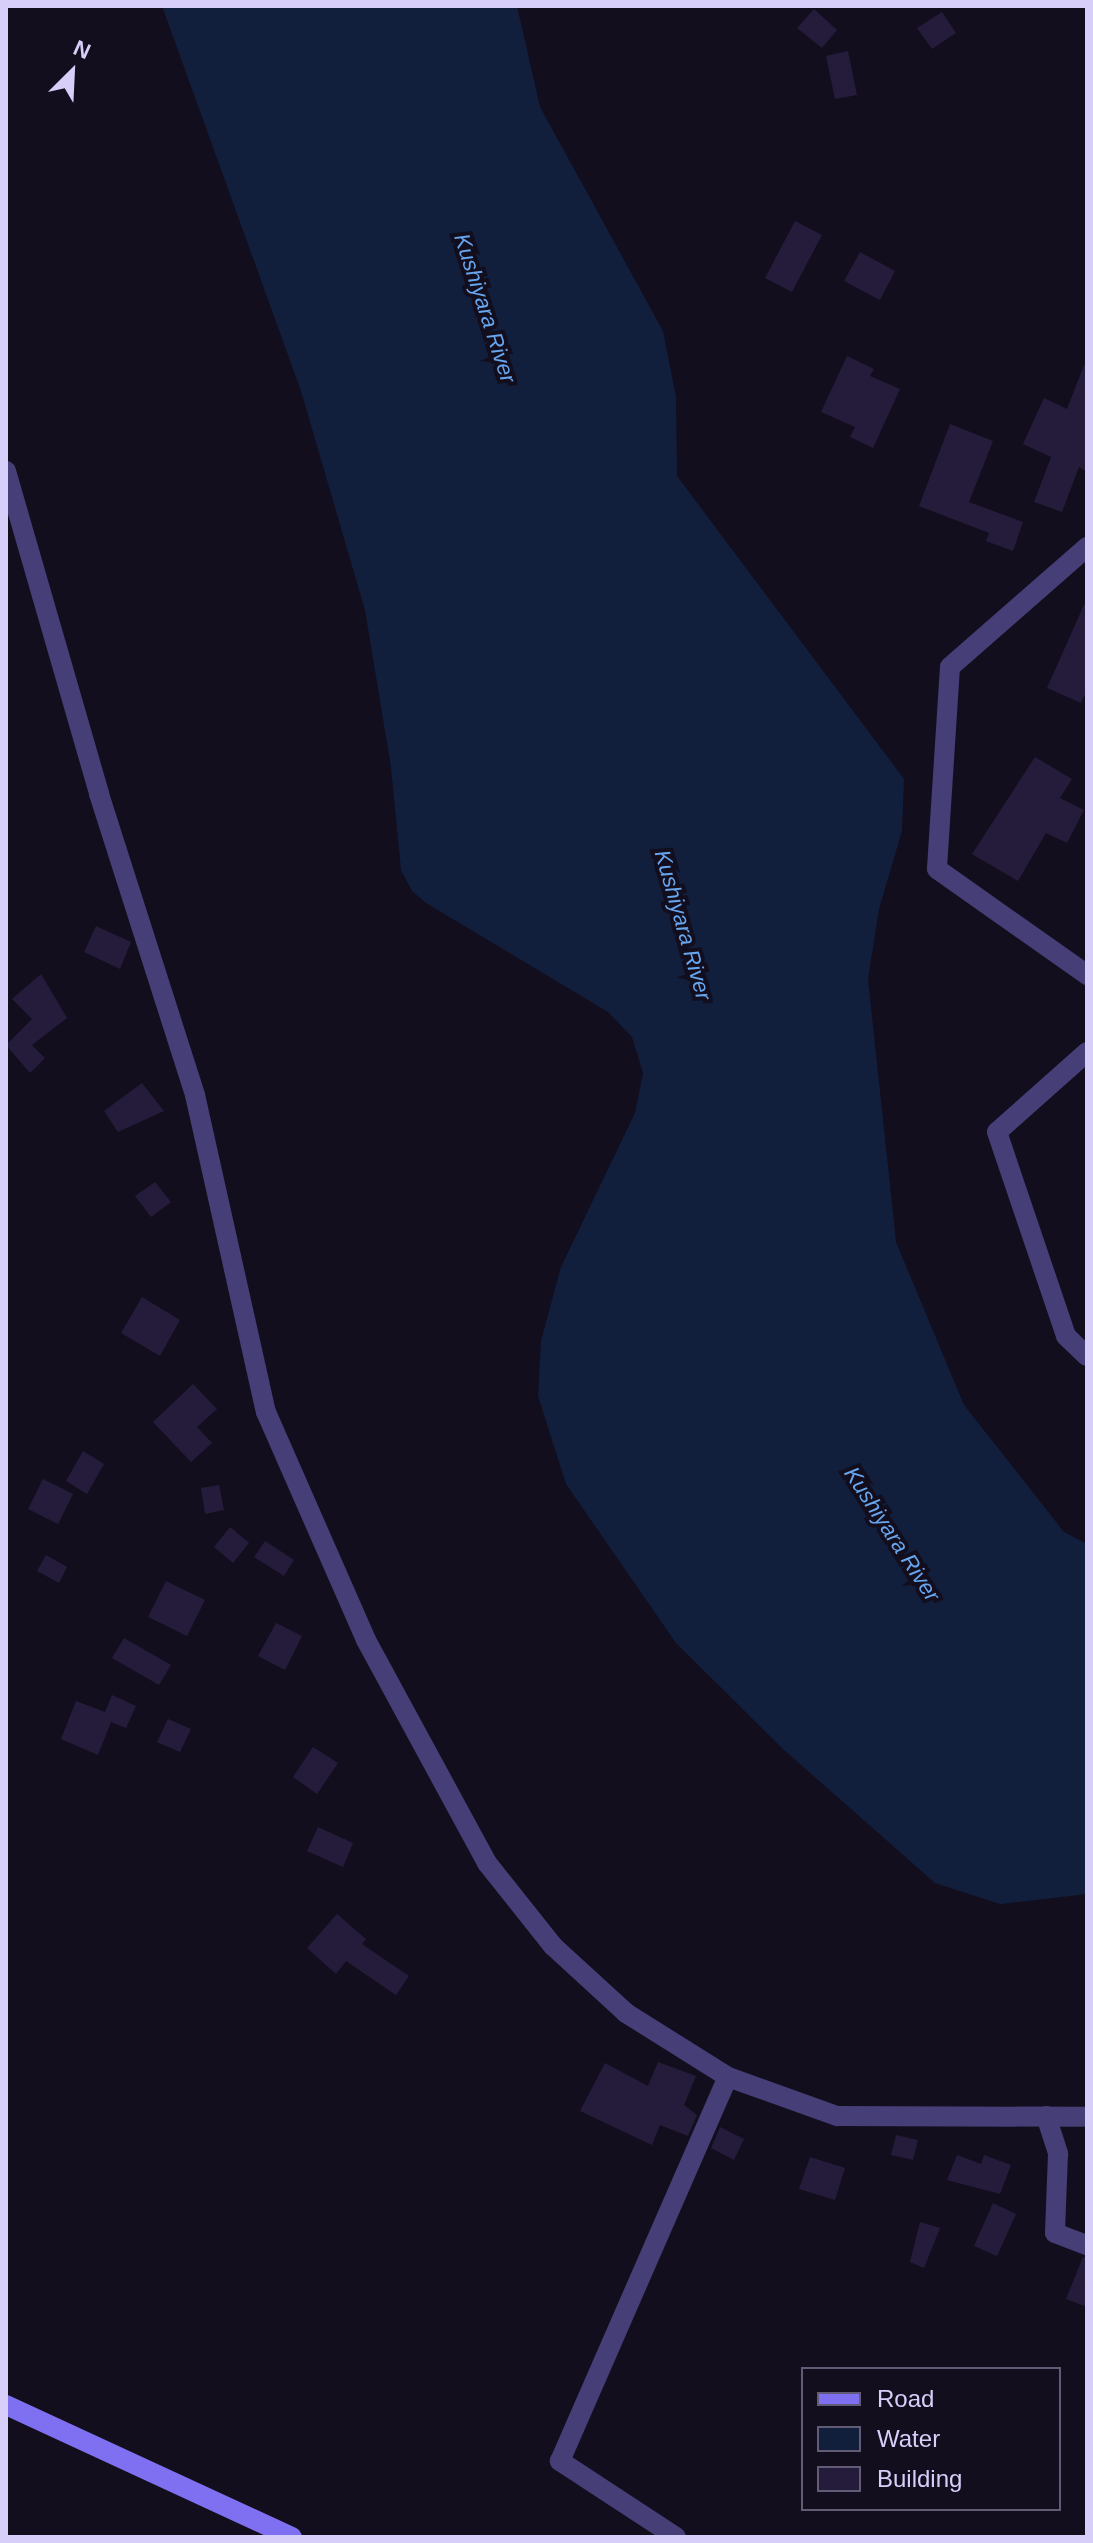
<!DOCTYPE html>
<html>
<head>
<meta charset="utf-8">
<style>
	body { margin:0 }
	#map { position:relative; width:1093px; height:2543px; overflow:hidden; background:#120e1d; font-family:Arial,sans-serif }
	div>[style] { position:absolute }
	.water>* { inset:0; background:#111f3d }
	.building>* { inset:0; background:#251c3c }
	.minor>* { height:20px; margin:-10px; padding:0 10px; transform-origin:10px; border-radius:10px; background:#453e77 }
	.secondary>* { height:20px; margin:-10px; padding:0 10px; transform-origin:10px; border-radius:10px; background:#7e70f0 }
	span { translate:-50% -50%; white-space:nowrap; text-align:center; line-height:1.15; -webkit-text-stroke:8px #120e1d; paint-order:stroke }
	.water-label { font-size:22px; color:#68a5ef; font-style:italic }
	.frame { position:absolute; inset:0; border:8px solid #d7cffa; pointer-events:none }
	.legend { position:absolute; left:801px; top:2367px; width:260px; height:144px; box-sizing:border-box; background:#120e1d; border:2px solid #615b75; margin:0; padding:10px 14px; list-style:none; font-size:24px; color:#d7cffa }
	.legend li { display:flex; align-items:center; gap:16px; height:40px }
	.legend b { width:40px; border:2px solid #615b75 }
	.north { position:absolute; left:32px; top:32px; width:80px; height:80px; -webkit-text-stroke:6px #120e1d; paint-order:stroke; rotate:24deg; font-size:22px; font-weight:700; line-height:32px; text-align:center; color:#d7cffa }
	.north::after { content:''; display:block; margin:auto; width:28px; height:36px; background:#d7cffa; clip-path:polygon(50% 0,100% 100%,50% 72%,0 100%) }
</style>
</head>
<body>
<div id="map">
	<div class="water">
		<div style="clip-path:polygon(162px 6px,517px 6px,540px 107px,663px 331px,676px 397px,677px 476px,904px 779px,902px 831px,879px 909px,868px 979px,896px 1242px,964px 1405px,1064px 1532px,1087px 1544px,1087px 1894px,1000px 1904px,935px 1883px,783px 1749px,676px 1643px,566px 1484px,538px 1396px,541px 1341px,561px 1267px,635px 1113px,643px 1073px,632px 1037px,608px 1012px,426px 903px,412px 891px,401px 870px,391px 767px,365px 610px,301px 391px)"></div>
	</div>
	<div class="building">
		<div style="clip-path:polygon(814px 9px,837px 30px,822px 48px,797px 28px)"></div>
		<div style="clip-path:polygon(942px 12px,956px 33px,932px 49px,917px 28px)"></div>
		<div style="clip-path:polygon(848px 51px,857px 95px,835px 99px,826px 56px)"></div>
		<div style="clip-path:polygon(795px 221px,822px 235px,792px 292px,765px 278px)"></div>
		<div style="clip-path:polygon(860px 252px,895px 271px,880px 300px,844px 281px)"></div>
		<div style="clip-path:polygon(847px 356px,874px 369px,870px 376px,900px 389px,873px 448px,850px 437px,855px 427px,821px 412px)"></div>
		<div style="clip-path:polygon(1086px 360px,1087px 472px,1079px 467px,1062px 512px,1034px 502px,1051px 457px,1023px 444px,1044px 398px,1067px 409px)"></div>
		<div style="clip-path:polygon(950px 424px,993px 441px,969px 502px,1023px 522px,1013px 551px,986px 541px,989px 533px,919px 506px)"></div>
		<div style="clip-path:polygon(1087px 598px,1087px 690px,1081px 703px,1047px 688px)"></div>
		<div style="clip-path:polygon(1035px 757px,1072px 779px,1060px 798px,1084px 810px,1067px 843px,1046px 833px,1018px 881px,972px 854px)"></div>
		<div style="clip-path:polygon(96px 926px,131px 942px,120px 969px,84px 952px)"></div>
		<div style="clip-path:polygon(41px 974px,67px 1018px,32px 1045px,45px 1058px,30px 1073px,6px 1045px,32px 1019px,12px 999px)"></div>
		<div style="clip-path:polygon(142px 1083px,164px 1111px,118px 1132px,104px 1111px)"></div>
		<div style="clip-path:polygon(155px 1182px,171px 1202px,151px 1217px,135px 1196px)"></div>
		<div style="clip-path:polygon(142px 1297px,180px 1320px,160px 1356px,121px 1333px)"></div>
		<div style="clip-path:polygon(193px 1384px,217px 1409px,197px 1427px,212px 1443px,191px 1462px,153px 1422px)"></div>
		<div style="clip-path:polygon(83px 1451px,104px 1464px,87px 1494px,66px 1481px)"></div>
		<div style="clip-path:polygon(43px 1479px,73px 1494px,58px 1524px,28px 1509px)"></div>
		<div style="clip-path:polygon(219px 1485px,224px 1510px,205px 1514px,201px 1488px)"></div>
		<div style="clip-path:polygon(230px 1527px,249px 1543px,233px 1563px,214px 1547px)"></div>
		<div style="clip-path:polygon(265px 1541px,294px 1560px,284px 1576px,254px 1557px)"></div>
		<div style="clip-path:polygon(46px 1555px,67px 1567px,59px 1583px,37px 1571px)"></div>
		<div style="clip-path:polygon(166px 1581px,205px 1600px,187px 1636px,148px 1617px)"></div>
		<div style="clip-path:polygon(276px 1623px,302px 1636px,285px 1670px,258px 1656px)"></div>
		<div style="clip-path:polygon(124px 1638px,171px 1665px,159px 1685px,112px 1658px)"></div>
		<div style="clip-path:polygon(112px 1695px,136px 1706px,126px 1728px,111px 1722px,98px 1755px,61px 1739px,76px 1701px,105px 1712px)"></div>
		<div style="clip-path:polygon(168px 1719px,191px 1729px,180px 1752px,157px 1742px)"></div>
		<div style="clip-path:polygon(313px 1747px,338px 1763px,317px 1794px,293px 1777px)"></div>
		<div style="clip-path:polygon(318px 1827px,353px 1843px,343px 1867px,307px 1851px)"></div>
		<div style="clip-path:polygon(337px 1914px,366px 1939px,362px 1944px,409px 1976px,396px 1995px,346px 1961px,336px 1974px,307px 1948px)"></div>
		<div style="clip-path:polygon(658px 2062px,696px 2076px,684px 2105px,697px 2115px,688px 2136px,660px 2125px,652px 2145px,580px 2111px,605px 2063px,648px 2086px)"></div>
		<div style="clip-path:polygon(720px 2127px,744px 2139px,734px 2160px,711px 2148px)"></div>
		<div style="clip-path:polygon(896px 2135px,918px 2140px,913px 2160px,891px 2155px)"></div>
		<div style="clip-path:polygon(957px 2155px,981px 2164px,984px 2155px,1011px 2165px,1000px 2194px,947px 2180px)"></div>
		<div style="clip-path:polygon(810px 2157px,845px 2168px,835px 2200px,799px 2189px)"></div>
		<div style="clip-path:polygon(993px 2203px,1016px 2214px,997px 2256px,974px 2246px)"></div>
		<div style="clip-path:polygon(920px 2222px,940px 2228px,924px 2268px,910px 2262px)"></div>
		<div style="clip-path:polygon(1083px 2257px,1087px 2258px,1087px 2307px,1066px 2299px)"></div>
	</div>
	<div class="minor">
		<div style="left:6px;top:471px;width:336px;rotate:73.9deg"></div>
		<div style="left:99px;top:794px;width:316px;rotate:72.3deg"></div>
		<div style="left:195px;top:1095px;width:325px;rotate:77.4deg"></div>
		<div style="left:266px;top:1412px;width:249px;rotate:66.3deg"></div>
		<div style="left:366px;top:1640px;width:254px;rotate:61.5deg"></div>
		<div style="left:487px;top:1863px;width:106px;rotate:51.5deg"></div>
		<div style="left:553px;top:1946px;width:99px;rotate:42.5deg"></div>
		<div style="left:626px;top:2013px;width:120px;rotate:32.1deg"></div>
		<div style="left:728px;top:2077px;width:116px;rotate:19.7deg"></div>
		<div style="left:837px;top:2116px;width:250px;rotate:0.2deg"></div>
		<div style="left:1087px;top:547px;width:182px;rotate:138.8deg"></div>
		<div style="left:950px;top:667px;width:202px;rotate:93.7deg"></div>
		<div style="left:937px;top:869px;width:184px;rotate:35.2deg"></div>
		<div style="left:1087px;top:1052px;width:120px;rotate:138.4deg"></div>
		<div style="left:997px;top:1132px;width:215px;rotate:71.3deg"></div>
		<div style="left:1066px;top:1336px;width:29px;rotate:44deg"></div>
		<div style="left:1046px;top:2116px;width:40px;rotate:72deg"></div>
		<div style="left:1058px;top:2154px;width:79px;rotate:92.2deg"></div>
		<div style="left:1055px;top:2233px;width:34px;rotate:21deg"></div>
		<div style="left:676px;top:2537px;width:139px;rotate:-146.8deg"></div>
		<div style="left:560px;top:2461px;width:419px;rotate:-66.4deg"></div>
	</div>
	<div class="secondary">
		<div style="left:6px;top:2405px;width:315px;rotate:24.8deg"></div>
	</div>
	<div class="water-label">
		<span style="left:485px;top:308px;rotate:72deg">Kushiyara River</span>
		<span style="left:683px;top:925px;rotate:74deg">Kushiyara River</span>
		<span style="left:892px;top:1534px;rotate:57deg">Kushiyara River</span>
	</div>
	<div class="frame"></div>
	<ul class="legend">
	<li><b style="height:10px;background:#7e70f0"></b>Road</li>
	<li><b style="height:22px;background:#111f3d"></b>Water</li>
	<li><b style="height:22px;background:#251c3c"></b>Building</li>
	</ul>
	<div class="north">N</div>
</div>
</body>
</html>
